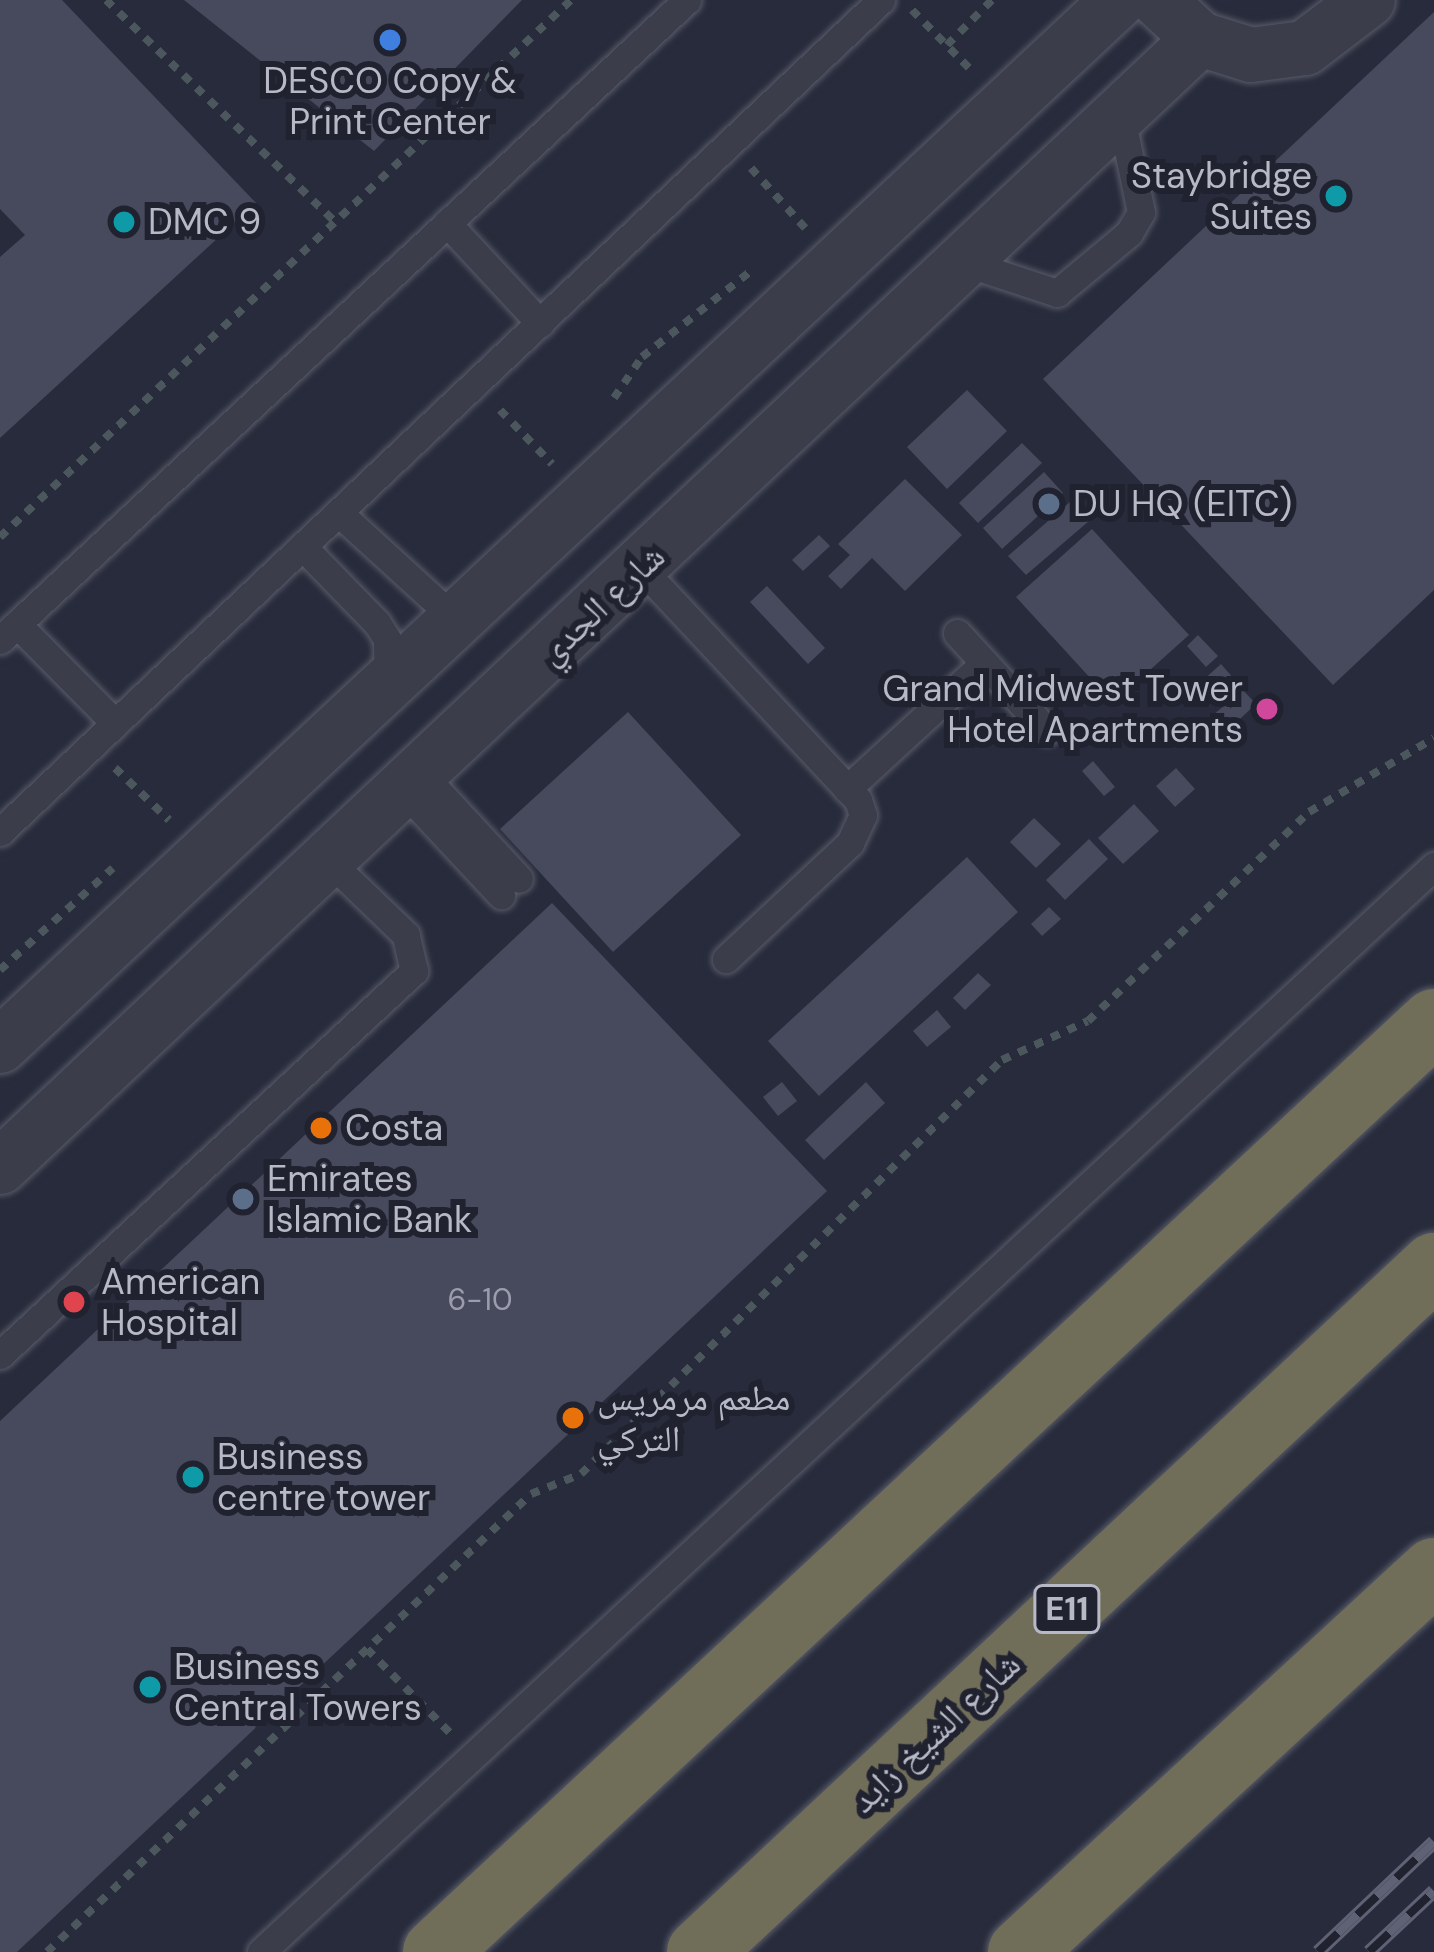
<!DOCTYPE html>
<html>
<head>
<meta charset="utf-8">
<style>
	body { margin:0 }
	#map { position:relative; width:1434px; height:1952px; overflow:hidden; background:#272b3b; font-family:"DM Sans","Noto Naskh Arabic",sans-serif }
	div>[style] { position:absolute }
	.building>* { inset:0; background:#474a5c }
	.path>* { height:8px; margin-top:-4px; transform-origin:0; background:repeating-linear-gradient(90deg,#4b575d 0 9px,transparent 0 18px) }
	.roads { filter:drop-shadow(0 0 3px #595b69) drop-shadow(0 0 3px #595b69) }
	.lane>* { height:27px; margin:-13.5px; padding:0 13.5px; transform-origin:13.5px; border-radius:13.5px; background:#3b3d4b }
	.street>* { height:54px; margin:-27px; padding:0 27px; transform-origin:27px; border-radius:27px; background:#3b3d4b }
	.highway>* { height:66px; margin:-33px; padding:0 33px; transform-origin:33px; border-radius:33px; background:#706d59 }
	.rail>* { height:14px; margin-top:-7px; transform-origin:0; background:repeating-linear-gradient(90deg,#202230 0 27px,#5f6274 0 54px); box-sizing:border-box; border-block:3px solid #5f6274 }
	.dots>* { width:33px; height:33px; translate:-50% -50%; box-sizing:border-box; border:6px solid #202230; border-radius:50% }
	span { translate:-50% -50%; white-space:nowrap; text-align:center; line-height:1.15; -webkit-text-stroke:12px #202230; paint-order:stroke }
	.number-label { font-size:30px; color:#9b9dac }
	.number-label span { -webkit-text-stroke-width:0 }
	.shield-label span { padding:3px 9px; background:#202230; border:3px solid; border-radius:9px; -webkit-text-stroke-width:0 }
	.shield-label { font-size:33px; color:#b7b9c7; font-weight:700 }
	.poi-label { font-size:36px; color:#b7b9c7 }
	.right { translate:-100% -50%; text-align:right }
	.left { translate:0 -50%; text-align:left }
	.street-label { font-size:36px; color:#b7b9c7 }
</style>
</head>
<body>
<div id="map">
	<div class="building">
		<div style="clip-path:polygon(0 0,62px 0,256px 203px,0 438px,0 257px,25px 235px,0 209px)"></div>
		<div style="clip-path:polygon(184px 0,522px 0,374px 151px)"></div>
		<div style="clip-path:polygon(1434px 12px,1434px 590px,1333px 685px,1043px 379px)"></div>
		<div style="clip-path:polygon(967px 390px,1007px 431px,947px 489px,907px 447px)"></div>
		<div style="clip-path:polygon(1022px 443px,1042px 463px,978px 523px,959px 503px)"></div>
		<div style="clip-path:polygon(1044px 472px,1063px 493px,1002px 549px,983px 528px)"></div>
		<div style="clip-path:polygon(905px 479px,962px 535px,905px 591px,872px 558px,841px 589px,828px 576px,850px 555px,838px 544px)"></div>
		<div style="clip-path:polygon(1071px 501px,1089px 521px,1026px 575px,1008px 556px)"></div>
		<div style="clip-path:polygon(1092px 529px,1189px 635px,1113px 703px,1016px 597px)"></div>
		<div style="clip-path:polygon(819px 535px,830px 546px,803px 571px,792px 560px)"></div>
		<div style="clip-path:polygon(767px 586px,825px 648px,808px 664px,750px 602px)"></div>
		<div style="clip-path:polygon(1198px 635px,1218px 656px,1206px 667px,1187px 646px)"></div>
		<div style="clip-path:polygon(1221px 664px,1234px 679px,1206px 704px,1193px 689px)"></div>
		<div style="clip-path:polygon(1243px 690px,1256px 704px,1227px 731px,1213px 715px)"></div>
		<div style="clip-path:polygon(628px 712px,741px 835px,613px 952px,500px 829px)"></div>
		<div style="clip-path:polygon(1093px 761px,1115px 787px,1104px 796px,1082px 771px)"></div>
		<div style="clip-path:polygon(1176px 768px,1195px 789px,1175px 807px,1156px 786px)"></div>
		<div style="clip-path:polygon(1134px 804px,1159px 831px,1123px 864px,1098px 838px)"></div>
		<div style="clip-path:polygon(1034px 818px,1061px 844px,1036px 868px,1010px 842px)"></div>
		<div style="clip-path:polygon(1089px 839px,1108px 859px,1065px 900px,1046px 880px)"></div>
		<div style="clip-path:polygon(967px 857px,1018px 912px,819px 1096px,768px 1041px)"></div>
		<div style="clip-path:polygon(552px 903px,827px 1191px,17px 1952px,0 1952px,0 1421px)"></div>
		<div style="clip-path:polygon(1049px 907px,1061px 919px,1042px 936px,1031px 924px)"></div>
		<div style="clip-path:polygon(978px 973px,991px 985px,965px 1010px,953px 998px)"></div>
		<div style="clip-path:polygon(937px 1010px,951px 1027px,927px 1047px,913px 1031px)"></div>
		<div style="clip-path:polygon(782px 1082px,797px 1101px,778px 1116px,763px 1097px)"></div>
		<div style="clip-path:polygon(866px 1082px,885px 1103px,824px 1160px,805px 1140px)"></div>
	</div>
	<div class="path">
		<div style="left:106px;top:0;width:319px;rotate:44.1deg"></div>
		<div style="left:912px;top:10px;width:87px;rotate:45.5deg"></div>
		<div style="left:947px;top:45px;width:64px;rotate:-45deg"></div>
		<div style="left:751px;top:168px;width:81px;rotate:48deg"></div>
		<div style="left:614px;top:398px;width:50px;rotate:-55.7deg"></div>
		<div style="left:642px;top:357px;width:139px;rotate:-38.3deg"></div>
		<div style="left:500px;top:410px;width:75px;rotate:46.1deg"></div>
		<div style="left:0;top:537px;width:784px;rotate:-43.24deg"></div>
		<div style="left:115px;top:768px;width:75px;rotate:43.9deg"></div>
		<div style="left:0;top:970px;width:152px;rotate:-42.1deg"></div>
		<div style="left:367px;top:1649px;width:118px;rotate:45.3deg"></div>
		<div style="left:47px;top:1952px;width:666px;rotate:-43.42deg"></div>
		<div style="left:531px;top:1494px;width:54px;rotate:-21.8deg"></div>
		<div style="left:581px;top:1474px;width:590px;rotate:-44.52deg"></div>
		<div style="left:1002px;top:1060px;width:94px;rotate:-24.4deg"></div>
		<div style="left:1088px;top:1021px;width:304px;rotate:-43.4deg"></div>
		<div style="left:1309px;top:812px;width:145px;rotate:-30.6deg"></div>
	</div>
	<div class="roads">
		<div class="lane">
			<div style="left:447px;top:223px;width:137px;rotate:47.1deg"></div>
			<div style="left:966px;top:263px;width:96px;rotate:18.2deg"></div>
			<div style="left:1057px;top:293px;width:94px;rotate:-39.8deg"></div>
			<div style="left:1129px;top:233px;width:24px;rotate:-60deg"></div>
			<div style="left:1141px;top:212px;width:97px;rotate:-101.9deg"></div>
			<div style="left:339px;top:513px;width:157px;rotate:42.4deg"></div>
			<div style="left:303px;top:547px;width:106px;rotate:45.8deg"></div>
			<div style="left:377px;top:623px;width:19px;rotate:58deg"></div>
			<div style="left:387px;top:639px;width:39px;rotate:89deg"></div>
			<div style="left:640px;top:567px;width:319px;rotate:46.9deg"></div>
			<div style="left:858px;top:800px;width:16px;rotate:72deg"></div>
			<div style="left:863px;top:815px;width:31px;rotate:115deg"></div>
			<div style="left:850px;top:843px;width:170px;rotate:136.9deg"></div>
			<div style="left:17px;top:624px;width:139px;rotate:45.3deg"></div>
			<div style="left:957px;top:633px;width:133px;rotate:47.4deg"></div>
			<div style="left:0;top:640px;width:939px;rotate:-42.97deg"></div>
			<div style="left:421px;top:773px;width:144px;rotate:47.2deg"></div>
			<div style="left:847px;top:789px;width:186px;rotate:-42.6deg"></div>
			<div style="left:403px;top:790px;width:144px;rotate:47deg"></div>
			<div style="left:0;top:832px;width:1212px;rotate:-43.36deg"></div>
			<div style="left:0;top:1355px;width:565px;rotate:-42.85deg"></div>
			<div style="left:414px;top:971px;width:37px;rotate:-103deg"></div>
			<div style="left:406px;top:935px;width:108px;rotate:-136.1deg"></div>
			<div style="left:261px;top:1952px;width:1599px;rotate:-42.79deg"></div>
		</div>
		<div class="street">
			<div style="left:1158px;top:0;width:57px;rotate:42.9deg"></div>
			<div style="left:1200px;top:39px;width:53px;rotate:17.4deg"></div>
			<div style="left:1251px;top:55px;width:54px;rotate:-7.4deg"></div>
			<div style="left:1305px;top:48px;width:79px;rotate:-37.3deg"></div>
			<div style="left:0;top:1046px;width:1532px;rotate:-43.07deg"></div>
			<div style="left:0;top:1167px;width:1647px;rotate:-43.23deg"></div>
		</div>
		<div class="highway">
			<div style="left:436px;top:1952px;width:1364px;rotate:-42.98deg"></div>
			<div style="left:700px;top:1952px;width:1005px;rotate:-43.06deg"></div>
			<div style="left:1021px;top:1952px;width:562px;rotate:-42.69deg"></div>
		</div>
	</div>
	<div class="rail">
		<div style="left:1318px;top:1952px;width:160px;rotate:-43.5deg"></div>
		<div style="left:1369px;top:1952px;width:89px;rotate:-43.2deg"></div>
	</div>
	<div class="dots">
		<div style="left:390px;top:40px;background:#3f7fe0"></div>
		<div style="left:1336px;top:196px;background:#0f9aa8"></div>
		<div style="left:124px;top:222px;background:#0f9aa8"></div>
		<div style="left:1049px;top:504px;background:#5c6f8a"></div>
		<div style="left:1267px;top:709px;background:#d1479c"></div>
		<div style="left:321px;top:1128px;background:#e8710a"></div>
		<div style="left:243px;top:1199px;background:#5c6f8a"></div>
		<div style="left:74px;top:1302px;background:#e0444e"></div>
		<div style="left:573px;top:1418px;background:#e8710a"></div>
		<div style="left:193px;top:1477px;background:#0f9aa8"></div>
		<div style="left:150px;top:1687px;background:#0f9aa8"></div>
	</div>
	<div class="number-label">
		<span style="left:480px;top:1300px">6-10</span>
	</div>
	<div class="shield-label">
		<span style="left:1067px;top:1609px">E11</span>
	</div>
	<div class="poi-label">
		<span style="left:390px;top:101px">DESCO Copy &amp;<br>Print Center</span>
		<span class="right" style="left:1312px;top:196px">Staybridge<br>Suites</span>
		<span class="left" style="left:148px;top:222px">DMC 9</span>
		<span class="left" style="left:1073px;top:504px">DU HQ (EITC)</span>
		<span class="right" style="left:1243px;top:709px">Grand Midwest Tower<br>Hotel Apartments</span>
		<span class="left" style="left:345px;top:1128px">Costa</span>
		<span class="left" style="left:267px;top:1199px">Emirates<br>Islamic Bank</span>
		<span class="left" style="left:101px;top:1302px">American<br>Hospital</span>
		<span class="left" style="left:597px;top:1418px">مطعم مرمريس<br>التركي</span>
		<span class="left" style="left:217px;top:1477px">Business<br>centre tower</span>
		<span class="left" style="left:174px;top:1687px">Business<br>Central Towers</span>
	</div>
	<div class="street-label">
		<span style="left:601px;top:604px;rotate:-43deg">شارع الجدي</span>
		<span style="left:935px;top:1732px;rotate:-43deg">شارع الشيخ زايد</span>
	</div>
</div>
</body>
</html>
